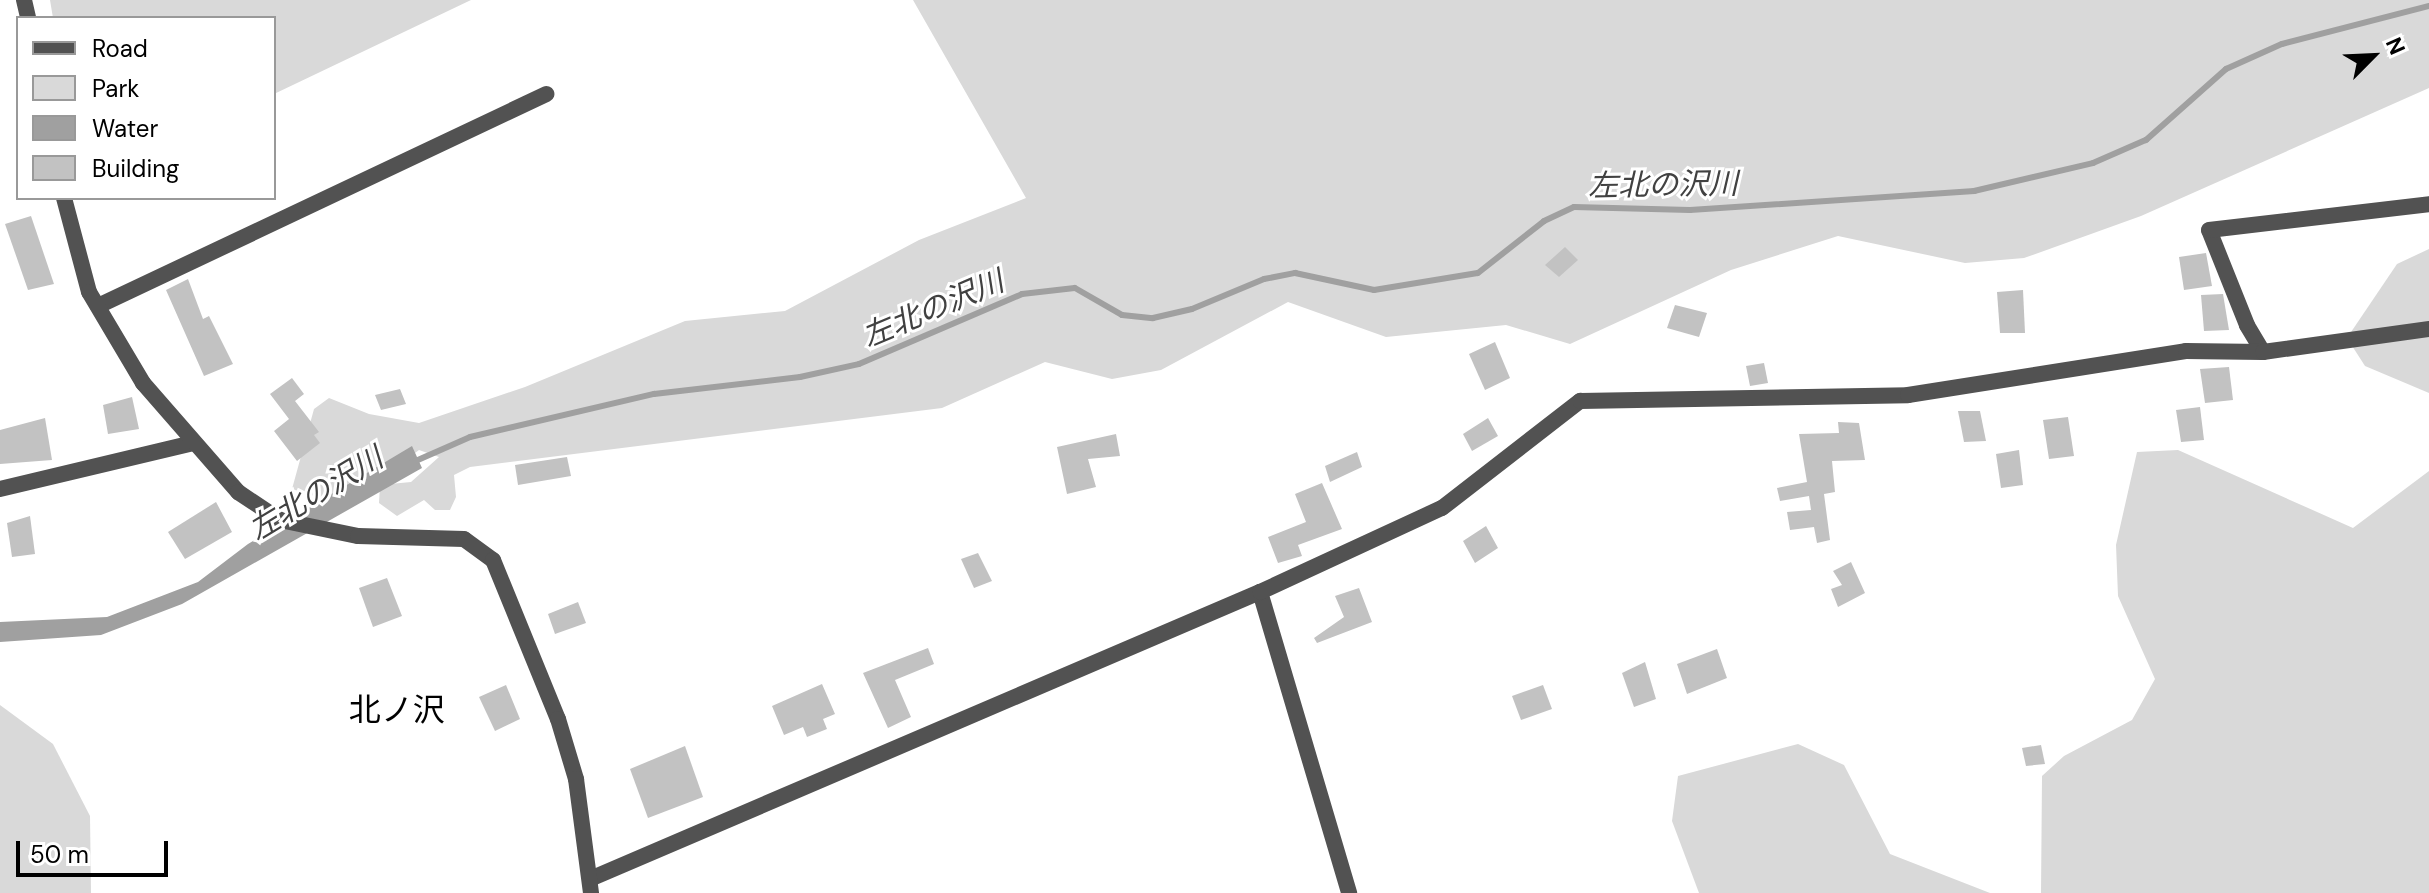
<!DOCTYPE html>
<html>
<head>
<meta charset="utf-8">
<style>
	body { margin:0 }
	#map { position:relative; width:2429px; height:893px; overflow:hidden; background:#fff; font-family:"DM Sans","Noto Sans JP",sans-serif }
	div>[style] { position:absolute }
	.green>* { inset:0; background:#d9d9d9 }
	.water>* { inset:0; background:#a0a0a0 }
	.stream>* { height:6px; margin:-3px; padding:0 3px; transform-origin:3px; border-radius:3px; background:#a0a0a0 }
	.building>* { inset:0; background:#c2c2c2 }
	.minor>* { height:16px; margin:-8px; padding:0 8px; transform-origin:8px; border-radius:8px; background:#525252 }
	.tertiary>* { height:16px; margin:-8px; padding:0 8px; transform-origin:8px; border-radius:8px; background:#525252 }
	span { translate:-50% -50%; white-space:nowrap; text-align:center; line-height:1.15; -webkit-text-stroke:6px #fff; paint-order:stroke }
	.water-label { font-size:30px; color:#414141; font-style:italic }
	.quarter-label { font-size:32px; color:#000 }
	.legend { position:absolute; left:16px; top:16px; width:260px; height:184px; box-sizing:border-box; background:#fff; border:2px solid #999; margin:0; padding:10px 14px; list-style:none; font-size:24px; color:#000 }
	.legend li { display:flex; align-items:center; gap:16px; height:40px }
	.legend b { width:40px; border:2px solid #999 }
	.north { position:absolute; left:2333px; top:16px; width:80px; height:80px; -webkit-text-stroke:6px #fff; paint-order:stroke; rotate:66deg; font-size:22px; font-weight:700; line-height:32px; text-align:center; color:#000 }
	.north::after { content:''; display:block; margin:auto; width:28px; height:36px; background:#000; clip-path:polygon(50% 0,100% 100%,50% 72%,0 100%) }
	.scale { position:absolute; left:16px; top:841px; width:152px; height:36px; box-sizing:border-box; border:4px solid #000; border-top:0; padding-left:10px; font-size:24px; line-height:28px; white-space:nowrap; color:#000; -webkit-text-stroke:6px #fff; paint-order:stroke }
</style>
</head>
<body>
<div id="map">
	<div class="green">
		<div style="clip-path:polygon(50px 0,471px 0,274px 94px,274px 18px,53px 18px)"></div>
		<div style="clip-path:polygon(913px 0,2429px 0,2429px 88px,2141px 216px,2024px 258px,1965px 263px,1838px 236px,1731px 270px,1570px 344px,1506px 325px,1386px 337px,1288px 302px,1161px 370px,1112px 379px,1045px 362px,942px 408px,470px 467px,454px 475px,456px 497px,450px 510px,435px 510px,424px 500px,397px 516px,379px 503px,380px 485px,411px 482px,439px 457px,419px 450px,346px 506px,292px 489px,314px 409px,329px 398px,369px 414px,419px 423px,525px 387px,685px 321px,785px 311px,919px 240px,1026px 198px)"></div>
		<div style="clip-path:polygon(2429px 249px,2429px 393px,2365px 366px,2347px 338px,2397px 264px)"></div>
		<div style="clip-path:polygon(2178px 450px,2353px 528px,2429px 471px,2429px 893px,2041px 893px,2042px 776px,2064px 756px,2132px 720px,2155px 679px,2118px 596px,2116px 545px,2137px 452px)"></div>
		<div style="clip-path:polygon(0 705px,53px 744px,90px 816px,91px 893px,0 893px)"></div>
		<div style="clip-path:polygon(1798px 744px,1844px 765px,1890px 854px,1990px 893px,1699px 893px,1672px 821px,1678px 776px)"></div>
	</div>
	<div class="water">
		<div style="clip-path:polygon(412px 446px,422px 468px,182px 604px,101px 635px,0 642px,0 622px,107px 617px,198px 582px,248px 544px)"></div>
	</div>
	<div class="stream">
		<div style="left:411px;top:463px;width:64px;rotate:-23.8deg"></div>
		<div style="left:470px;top:437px;width:189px;rotate:-13.2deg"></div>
		<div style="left:654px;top:394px;width:147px;rotate:-6.6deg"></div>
		<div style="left:800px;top:377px;width:60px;rotate:-12.4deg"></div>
		<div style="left:859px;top:364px;width:177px;rotate:-23.2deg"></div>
		<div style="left:1022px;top:294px;width:53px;rotate:-6.5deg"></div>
		<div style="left:1075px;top:288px;width:54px;rotate:29.9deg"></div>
		<div style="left:1122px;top:315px;width:31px;rotate:6deg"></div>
		<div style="left:1153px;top:318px;width:40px;rotate:-13deg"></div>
		<div style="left:1192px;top:309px;width:78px;rotate:-22.6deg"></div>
		<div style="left:1264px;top:279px;width:32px;rotate:-11deg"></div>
		<div style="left:1295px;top:273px;width:81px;rotate:12.1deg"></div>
		<div style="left:1374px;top:290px;width:105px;rotate:-9.3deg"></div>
		<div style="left:1478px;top:273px;width:84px;rotate:-38.2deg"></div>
		<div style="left:1544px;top:221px;width:33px;rotate:-25deg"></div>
		<div style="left:1574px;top:207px;width:116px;rotate:1.5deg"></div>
		<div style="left:1690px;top:210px;width:285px;rotate:-3.8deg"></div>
		<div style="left:1974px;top:191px;width:122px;rotate:-13.2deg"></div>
		<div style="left:2093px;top:163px;width:58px;rotate:-23.5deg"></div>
		<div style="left:2146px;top:140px;width:107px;rotate:-41.6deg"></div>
		<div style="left:2226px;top:69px;width:61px;rotate:-24.1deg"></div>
		<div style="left:2282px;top:44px;width:152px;rotate:-14.5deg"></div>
	</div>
	<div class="building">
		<div style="clip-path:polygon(31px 216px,54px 284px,28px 290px,5px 224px)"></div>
		<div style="clip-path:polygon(1565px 247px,1578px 260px,1559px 277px,1545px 265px)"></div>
		<div style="clip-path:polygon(2206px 253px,2212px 286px,2184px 290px,2179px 257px)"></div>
		<div style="clip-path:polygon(188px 279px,203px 319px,209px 316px,233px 364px,204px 376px,166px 290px)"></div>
		<div style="clip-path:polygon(2023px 290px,2025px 333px,2000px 333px,1997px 292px)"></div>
		<div style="clip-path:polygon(2223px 294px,2229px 330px,2204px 331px,2201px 295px)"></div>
		<div style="clip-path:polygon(1675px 305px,1707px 313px,1699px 337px,1667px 328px)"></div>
		<div style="clip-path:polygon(1495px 342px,1510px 378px,1485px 390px,1469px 354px)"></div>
		<div style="clip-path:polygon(1764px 363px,1768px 383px,1750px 386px,1746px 366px)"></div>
		<div style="clip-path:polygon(2229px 367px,2233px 400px,2205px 403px,2200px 369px)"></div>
		<div style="clip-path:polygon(292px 378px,304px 394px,295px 401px,319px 432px,314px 435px,320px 443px,297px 461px,274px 431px,289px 419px,270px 394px)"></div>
		<div style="clip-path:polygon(400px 389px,406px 404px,381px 410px,375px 395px)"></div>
		<div style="clip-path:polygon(132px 397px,139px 429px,108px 434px,103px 405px)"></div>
		<div style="clip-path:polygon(2200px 407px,2204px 440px,2181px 442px,2176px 410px)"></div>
		<div style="clip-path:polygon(1958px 411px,1980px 411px,1986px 441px,1964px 442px)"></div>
		<div style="clip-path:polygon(2068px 417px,2074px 456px,2049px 459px,2043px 420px)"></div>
		<div style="clip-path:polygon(45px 418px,52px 460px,0 464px,0 430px)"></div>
		<div style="clip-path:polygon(1488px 418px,1498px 436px,1472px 451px,1463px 434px)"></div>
		<div style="clip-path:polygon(1838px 422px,1859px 423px,1865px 460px,1832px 461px,1835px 492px,1824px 494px,1830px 540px,1817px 543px,1814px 527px,1790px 530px,1787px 512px,1811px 510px,1809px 496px,1780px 501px,1777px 488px,1807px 482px,1799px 434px,1839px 433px)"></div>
		<div style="clip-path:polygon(1116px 434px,1120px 456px,1088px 459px,1096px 487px,1067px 494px,1057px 447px)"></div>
		<div style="clip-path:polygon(2019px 450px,2023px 485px,2001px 488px,1996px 454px)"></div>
		<div style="clip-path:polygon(1357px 452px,1362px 467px,1330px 482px,1325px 466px)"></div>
		<div style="clip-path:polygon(567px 457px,571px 476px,518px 485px,515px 465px)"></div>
		<div style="clip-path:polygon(1322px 483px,1342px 529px,1298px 545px,1302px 556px,1278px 563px,1268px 537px,1306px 522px,1295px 494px)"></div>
		<div style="clip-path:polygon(216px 502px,232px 532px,185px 559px,168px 532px)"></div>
		<div style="clip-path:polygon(30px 516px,35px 554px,12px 557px,7px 523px)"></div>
		<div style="clip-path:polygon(1486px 526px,1498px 548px,1475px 563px,1463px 541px)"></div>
		<div style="clip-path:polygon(978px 553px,992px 581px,974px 588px,961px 559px)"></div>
		<div style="clip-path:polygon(1851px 562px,1865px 593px,1838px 607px,1831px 589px,1842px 585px,1833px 571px)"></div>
		<div style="clip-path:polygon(387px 578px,402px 616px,373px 627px,359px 588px)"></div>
		<div style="clip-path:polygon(1359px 588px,1372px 622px,1317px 643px,1314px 638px,1344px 617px,1335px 596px)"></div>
		<div style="clip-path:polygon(578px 602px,586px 623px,555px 634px,548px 614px)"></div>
		<div style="clip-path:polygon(928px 648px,934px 664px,895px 680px,911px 717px,888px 728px,863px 673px)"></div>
		<div style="clip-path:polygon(1717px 649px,1727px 678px,1687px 694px,1677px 664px)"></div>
		<div style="clip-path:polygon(1645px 662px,1656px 699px,1634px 707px,1622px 673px)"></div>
		<div style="clip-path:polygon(822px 684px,835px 714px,823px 719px,827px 729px,807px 737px,803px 727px,784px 735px,772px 706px)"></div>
		<div style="clip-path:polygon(506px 685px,520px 719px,495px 731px,479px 697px)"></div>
		<div style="clip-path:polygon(1543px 685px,1552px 709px,1521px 720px,1512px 696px)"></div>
		<div style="clip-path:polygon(2041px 745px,2045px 764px,2026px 766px,2022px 748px)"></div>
		<div style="clip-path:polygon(685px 746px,703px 797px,648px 818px,630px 769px)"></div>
	</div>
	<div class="minor">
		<div style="left:98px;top:306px;width:496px;rotate:-25.3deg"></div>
		<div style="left:2263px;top:352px;width:31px;rotate:-121deg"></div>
		<div style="left:2247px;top:325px;width:102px;rotate:-111.8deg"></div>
		<div style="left:2209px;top:230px;width:222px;rotate:-6.7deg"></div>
		<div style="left:0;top:489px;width:198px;rotate:-13.4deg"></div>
		<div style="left:1260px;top:592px;width:314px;rotate:73.5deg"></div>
		<div style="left:590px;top:879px;width:729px;rotate:-23.19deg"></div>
		<div style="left:1260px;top:592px;width:200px;rotate:-24.8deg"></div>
		<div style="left:1442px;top:508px;width:175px;rotate:-37.8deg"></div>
		<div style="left:1580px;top:401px;width:328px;rotate:-1deg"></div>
		<div style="left:1908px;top:395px;width:281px;rotate:-9deg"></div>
		<div style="left:2186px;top:351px;width:77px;rotate:0.7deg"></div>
		<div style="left:2263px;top:352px;width:168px;rotate:-7.9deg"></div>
	</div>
	<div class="tertiary">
		<div style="left:24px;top:0;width:18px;rotate:77deg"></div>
		<div style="left:64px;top:198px;width:97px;rotate:75.1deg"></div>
		<div style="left:89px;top:292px;width:106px;rotate:59.3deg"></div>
		<div style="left:143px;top:383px;width:145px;rotate:48.9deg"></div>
		<div style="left:238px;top:492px;width:50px;rotate:33.7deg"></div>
		<div style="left:280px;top:520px;width:80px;rotate:11.6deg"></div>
		<div style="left:358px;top:536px;width:106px;rotate:1.6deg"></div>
		<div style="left:464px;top:539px;width:36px;rotate:36deg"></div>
		<div style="left:493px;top:560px;width:172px;rotate:67.8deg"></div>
		<div style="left:558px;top:719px;width:63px;rotate:73.3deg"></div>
		<div style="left:576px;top:779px;width:115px;rotate:82.5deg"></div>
	</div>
	<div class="water-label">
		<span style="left:1663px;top:185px;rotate:-1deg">左北の沢川</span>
		<span style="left:933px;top:309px;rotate:-23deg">左北の沢川</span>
		<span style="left:316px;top:494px;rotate:-31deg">左北の沢川</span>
	</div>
	<div class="quarter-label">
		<span style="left:397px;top:710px">北ノ沢</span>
	</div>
	<ul class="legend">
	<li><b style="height:10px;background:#525252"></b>Road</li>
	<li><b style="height:22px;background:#d9d9d9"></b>Park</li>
	<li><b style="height:22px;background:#a0a0a0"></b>Water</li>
	<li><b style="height:22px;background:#c2c2c2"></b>Building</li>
	</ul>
	<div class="north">N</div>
	<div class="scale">50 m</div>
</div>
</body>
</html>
